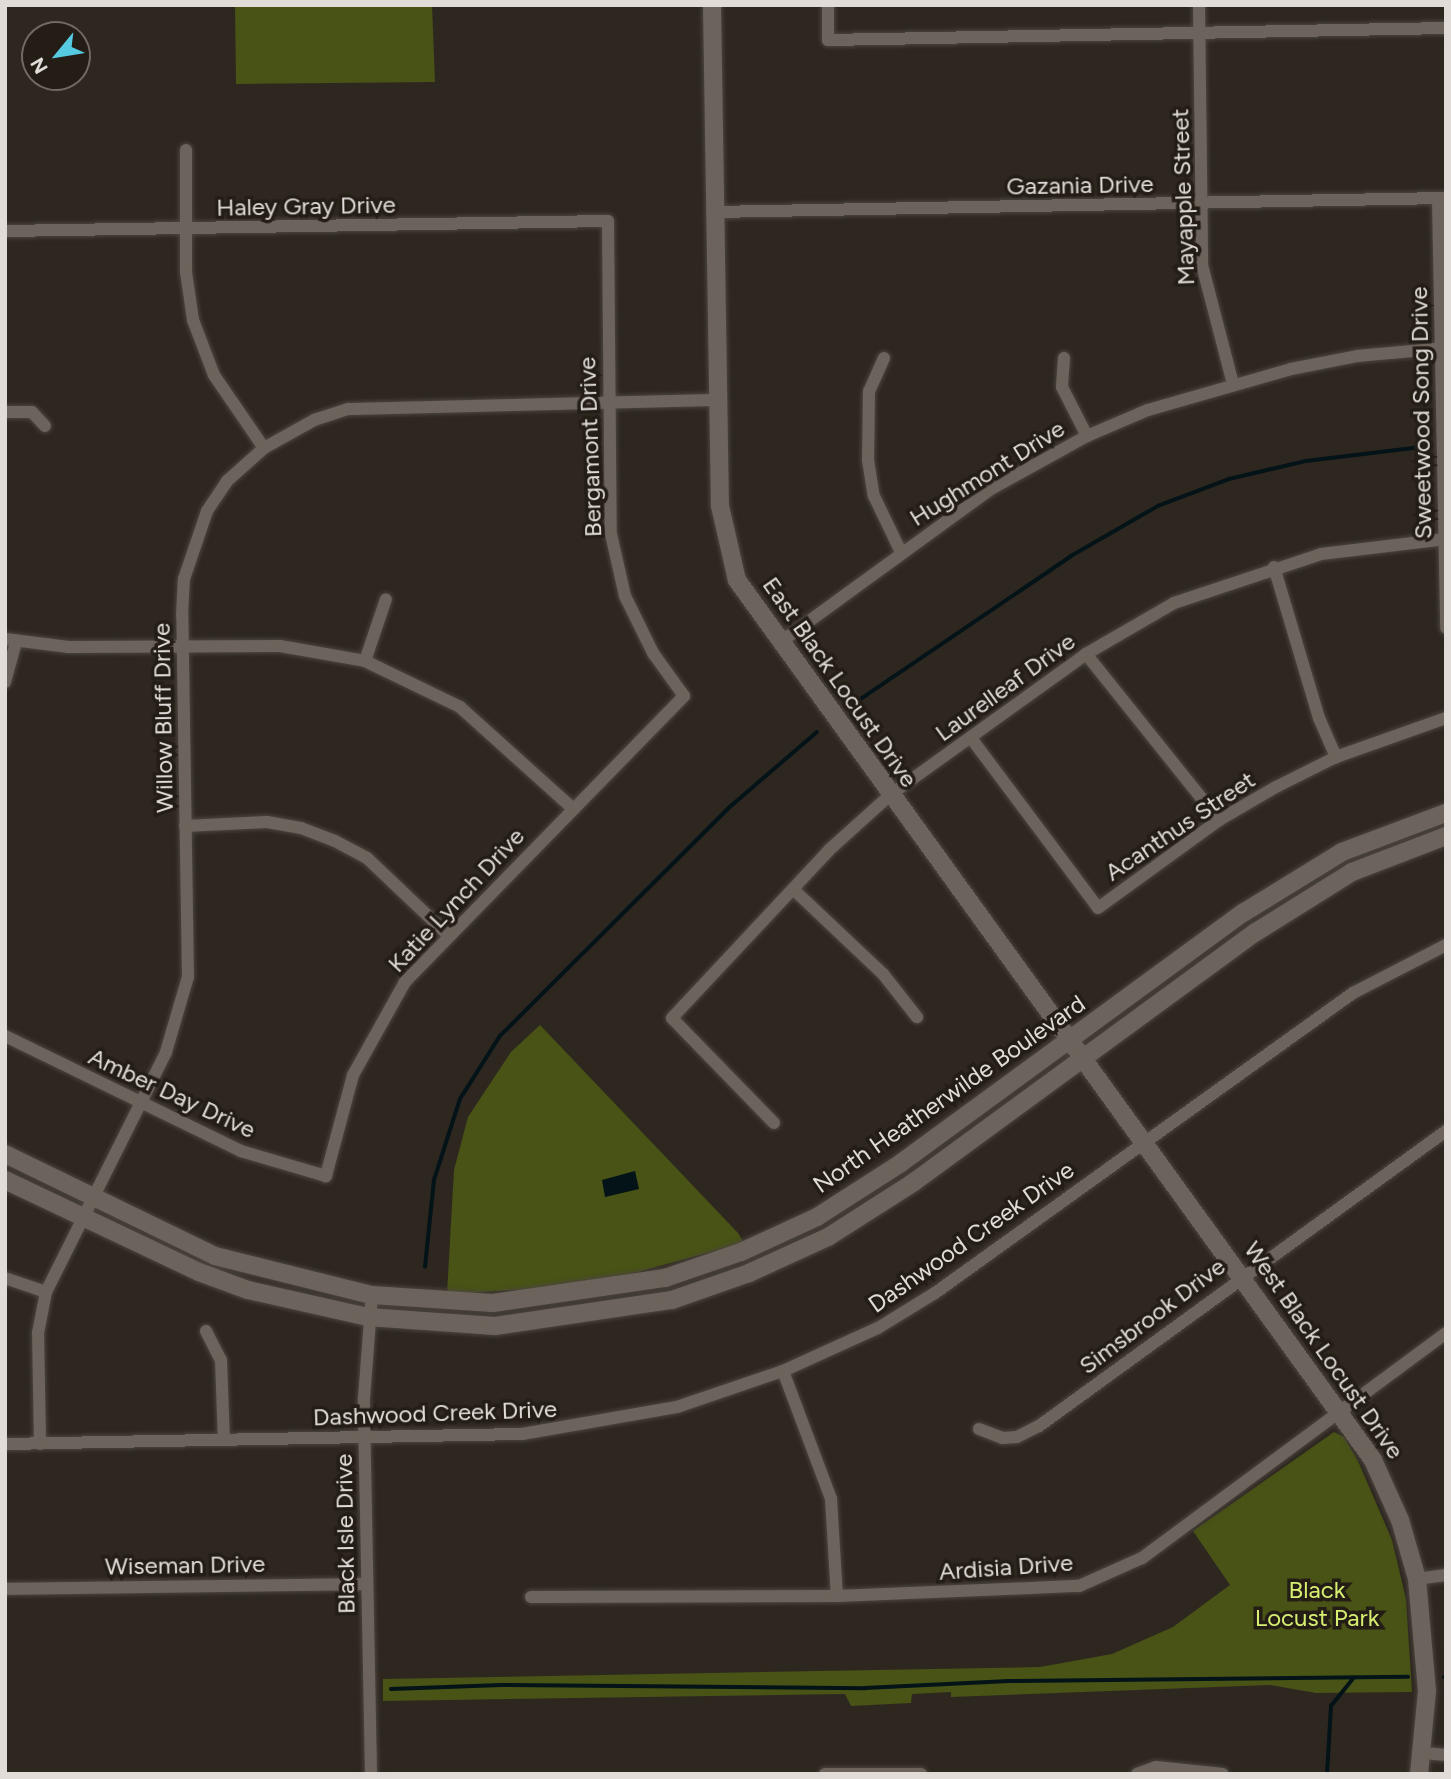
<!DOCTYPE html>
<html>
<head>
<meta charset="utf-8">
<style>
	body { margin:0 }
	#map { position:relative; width:1451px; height:1779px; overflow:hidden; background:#2e2720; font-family:Figtree,sans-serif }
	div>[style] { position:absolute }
	.green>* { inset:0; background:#485315 }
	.water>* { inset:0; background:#031317 }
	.stream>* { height:3.5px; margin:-1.75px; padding:0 1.75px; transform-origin:1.75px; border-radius:1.75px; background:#031317 }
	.roads { filter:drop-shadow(0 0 2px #4b453f) drop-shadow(0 0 2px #4b453f) }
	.street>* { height:12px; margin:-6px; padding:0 6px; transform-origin:6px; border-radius:6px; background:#6c645c }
	.secondary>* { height:18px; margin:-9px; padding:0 9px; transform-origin:9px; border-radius:9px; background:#6c645c }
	span { translate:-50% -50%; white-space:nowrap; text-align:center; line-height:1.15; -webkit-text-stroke:7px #241d16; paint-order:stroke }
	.street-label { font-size:24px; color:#e1dcd8 }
	.park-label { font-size:24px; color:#d6ef71 }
	.frame { position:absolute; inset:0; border:7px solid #e1dcd8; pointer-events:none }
	.north { position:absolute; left:21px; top:21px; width:70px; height:70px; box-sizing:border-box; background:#241d16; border:2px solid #706964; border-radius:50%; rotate:240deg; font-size:19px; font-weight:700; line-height:28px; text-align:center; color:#e1dcd8 }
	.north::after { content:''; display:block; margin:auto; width:24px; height:32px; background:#55cae0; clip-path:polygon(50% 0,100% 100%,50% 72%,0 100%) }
</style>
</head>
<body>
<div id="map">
	<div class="green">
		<div style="clip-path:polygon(235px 5px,432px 5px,435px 82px,236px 84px)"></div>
		<div style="clip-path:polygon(540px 1025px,738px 1233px,744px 1243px,586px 1286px,447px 1294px,454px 1170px,468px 1117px,511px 1052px)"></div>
		<div style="clip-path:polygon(1334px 1432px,1344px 1437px,1358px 1461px,1392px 1540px,1406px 1599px,1412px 1692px,1316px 1693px,1270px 1685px,951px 1697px,951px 1692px,912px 1694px,911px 1703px,851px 1706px,845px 1694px,383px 1701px,383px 1679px,1040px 1667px,1112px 1654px,1173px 1627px,1230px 1585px,1193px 1531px)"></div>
	</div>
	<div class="water">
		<div style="clip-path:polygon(635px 1171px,639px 1189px,605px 1197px,602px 1180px)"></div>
	</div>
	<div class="stream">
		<div style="left:855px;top:703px;width:261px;rotate:-34.2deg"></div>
		<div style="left:1071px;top:556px;width:100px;rotate:-29.9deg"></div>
		<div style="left:1158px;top:506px;width:76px;rotate:-20.8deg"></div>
		<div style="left:1229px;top:479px;width:79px;rotate:-13.2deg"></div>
		<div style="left:1306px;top:461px;width:116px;rotate:-6.9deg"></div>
		<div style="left:425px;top:1267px;width:87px;rotate:-84.1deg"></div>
		<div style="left:434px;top:1180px;width:85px;rotate:-72.2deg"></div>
		<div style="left:460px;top:1099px;width:75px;rotate:-57.6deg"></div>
		<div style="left:500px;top:1036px;width:326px;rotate:-44.9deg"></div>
		<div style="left:731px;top:806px;width:113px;rotate:-40.7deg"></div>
		<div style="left:1444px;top:1677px;width:2px"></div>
		<div style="left:391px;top:1689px;width:110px;rotate:-2.1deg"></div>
		<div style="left:501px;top:1685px;width:364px;rotate:0.5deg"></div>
		<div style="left:865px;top:1688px;width:144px;rotate:-2.8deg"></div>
		<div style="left:1009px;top:1681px;width:399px;rotate:-0.6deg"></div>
		<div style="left:1327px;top:1774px;width:68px;rotate:-86.6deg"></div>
		<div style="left:1331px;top:1706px;width:35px;rotate:-51deg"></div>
	</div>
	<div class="roads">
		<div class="street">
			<div style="left:828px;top:5px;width:35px;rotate:90deg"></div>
			<div style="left:828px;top:40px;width:618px;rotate:-1.11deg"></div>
			<div style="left:1199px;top:5px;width:260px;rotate:89.3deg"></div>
			<div style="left:1202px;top:265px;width:123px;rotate:75.4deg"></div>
			<div style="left:186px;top:150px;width:122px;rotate:90deg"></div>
			<div style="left:186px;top:272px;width:49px;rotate:81.7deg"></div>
			<div style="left:193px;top:320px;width:59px;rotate:69.1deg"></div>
			<div style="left:214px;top:375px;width:88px;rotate:55.6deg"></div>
			<div style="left:1438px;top:198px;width:430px;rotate:88.9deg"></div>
			<div style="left:714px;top:212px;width:732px;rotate:-1.1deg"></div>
			<div style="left:5px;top:231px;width:603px;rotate:-0.95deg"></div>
			<div style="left:608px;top:221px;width:313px;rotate:89.5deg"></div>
			<div style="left:611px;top:534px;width:64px;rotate:77.3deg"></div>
			<div style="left:625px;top:596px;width:64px;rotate:63.8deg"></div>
			<div style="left:653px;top:653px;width:53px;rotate:54.2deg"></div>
			<div style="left:684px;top:696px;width:400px;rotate:134.3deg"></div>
			<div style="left:405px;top:982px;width:107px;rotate:119.2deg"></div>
			<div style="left:353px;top:1075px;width:105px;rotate:105deg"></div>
			<div style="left:326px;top:1176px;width:89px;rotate:-163.6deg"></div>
			<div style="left:241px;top:1151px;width:263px;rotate:-154deg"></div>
			<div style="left:884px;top:358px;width:36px;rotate:114deg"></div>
			<div style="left:869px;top:391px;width:69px;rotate:90.8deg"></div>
			<div style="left:868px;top:460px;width:36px;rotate:81deg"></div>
			<div style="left:874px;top:496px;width:62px;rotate:64.3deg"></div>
			<div style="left:1064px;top:358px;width:29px;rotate:94deg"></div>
			<div style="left:1062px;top:387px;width:55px;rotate:63deg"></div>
			<div style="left:5px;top:412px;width:27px"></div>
			<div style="left:32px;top:412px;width:19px;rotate:47deg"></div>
			<div style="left:1274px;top:567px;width:158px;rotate:73.4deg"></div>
			<div style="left:1319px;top:718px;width:43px;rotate:66.4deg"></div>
			<div style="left:5px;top:639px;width:64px;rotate:7.2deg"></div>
			<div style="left:68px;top:647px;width:212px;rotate:-0.3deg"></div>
			<div style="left:280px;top:646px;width:86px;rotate:10deg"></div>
			<div style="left:365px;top:661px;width:106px;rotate:25.8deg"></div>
			<div style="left:460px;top:707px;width:151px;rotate:42deg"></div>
			<div style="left:779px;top:643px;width:262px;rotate:-36deg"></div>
			<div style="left:991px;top:489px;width:110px;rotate:-28.9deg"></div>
			<div style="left:1087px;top:436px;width:66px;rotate:-23.1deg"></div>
			<div style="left:1148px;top:410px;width:149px;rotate:-16deg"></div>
			<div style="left:1291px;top:369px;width:67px;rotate:-11.1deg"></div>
			<div style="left:1357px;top:356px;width:89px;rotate:-5.1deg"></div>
			<div style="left:1086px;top:654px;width:213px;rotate:51.3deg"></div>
			<div style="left:365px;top:661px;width:65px;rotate:-71.3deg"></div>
			<div style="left:5px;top:682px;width:41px;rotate:-74.6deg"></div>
			<div style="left:971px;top:738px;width:212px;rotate:53.2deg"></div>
			<div style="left:1098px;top:908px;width:150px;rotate:-36deg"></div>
			<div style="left:1219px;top:820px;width:66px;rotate:-30.1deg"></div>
			<div style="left:1276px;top:787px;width:67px;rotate:-26.6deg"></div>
			<div style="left:1336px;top:757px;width:117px;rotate:-19.5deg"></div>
			<div style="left:185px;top:826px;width:82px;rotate:-2.8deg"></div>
			<div style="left:267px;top:822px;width:35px;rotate:10deg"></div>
			<div style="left:301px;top:828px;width:36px;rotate:21deg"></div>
			<div style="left:335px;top:841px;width:36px;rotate:28deg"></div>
			<div style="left:367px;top:858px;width:110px;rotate:43.5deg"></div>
			<div style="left:793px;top:889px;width:124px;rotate:43.4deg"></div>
			<div style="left:883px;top:974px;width:55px;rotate:51.7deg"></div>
			<div style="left:774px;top:1123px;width:146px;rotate:-134.2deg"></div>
			<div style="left:672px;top:1018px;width:230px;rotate:-46.9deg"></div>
			<div style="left:829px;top:850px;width:82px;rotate:-42deg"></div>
			<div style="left:890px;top:795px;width:241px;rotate:-35.7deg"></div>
			<div style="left:1086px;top:654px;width:102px;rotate:-30.1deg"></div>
			<div style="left:1174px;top:603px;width:155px;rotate:-18.4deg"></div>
			<div style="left:1321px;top:554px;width:126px;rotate:-6.8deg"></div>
			<div style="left:5px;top:1278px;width:43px;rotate:18.9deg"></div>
			<div style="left:206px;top:1331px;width:33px;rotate:63deg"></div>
			<div style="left:221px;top:1360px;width:80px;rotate:87.9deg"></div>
			<div style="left:783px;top:1371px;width:137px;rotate:69.4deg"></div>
			<div style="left:831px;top:1499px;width:97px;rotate:86.5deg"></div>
			<div style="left:979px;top:1429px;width:25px;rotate:21deg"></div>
			<div style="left:1002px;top:1438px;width:15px;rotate:-4deg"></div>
			<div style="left:1017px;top:1437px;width:25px;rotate:-27deg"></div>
			<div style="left:1039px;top:1426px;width:503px;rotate:-35.94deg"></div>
			<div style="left:5px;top:1444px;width:517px;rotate:-1.11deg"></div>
			<div style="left:522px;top:1434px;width:157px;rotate:-9.9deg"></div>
			<div style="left:677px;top:1407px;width:112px;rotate:-18.8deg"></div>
			<div style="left:783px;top:1371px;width:104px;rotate:-24.4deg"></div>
			<div style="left:878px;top:1328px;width:67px;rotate:-31.6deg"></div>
			<div style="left:935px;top:1293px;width:515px;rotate:-35.67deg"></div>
			<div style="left:1353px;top:993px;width:105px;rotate:-27.3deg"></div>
			<div style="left:40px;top:1444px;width:111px;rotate:-91deg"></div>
			<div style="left:38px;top:1333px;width:42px;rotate:-79deg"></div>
			<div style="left:46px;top:1292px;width:268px;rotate:-63.4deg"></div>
			<div style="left:166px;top:1052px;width:78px;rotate:-73.7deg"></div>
			<div style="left:188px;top:977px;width:362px;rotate:-90.9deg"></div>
			<div style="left:182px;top:615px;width:36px;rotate:-87deg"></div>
			<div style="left:184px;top:579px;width:72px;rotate:-71.3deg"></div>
			<div style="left:207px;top:511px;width:36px;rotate:-56deg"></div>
			<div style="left:227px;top:481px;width:50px;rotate:-41.7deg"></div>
			<div style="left:264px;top:448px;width:57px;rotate:-29.2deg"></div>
			<div style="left:314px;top:420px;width:36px;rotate:-18deg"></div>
			<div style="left:348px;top:409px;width:369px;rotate:-1.4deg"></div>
			<div style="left:1417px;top:1579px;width:29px;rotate:-8deg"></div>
			<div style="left:5px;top:1589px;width:361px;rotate:-0.8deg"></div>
			<div style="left:531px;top:1597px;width:306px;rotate:-0.2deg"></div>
			<div style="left:837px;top:1596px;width:242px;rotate:-2.4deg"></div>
			<div style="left:1079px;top:1586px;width:69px;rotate:-24deg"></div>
			<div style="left:1142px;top:1558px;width:378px;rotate:-36.5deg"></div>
			<div style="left:1424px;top:1753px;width:22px;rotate:5deg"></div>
			<div style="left:371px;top:1774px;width:376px;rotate:-91.1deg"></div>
			<div style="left:364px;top:1398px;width:103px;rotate:-85.6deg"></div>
			<div style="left:825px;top:1774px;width:96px"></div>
			<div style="left:1137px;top:1774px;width:20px;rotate:-20deg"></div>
			<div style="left:1156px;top:1767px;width:67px;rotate:6deg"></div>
		</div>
		<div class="secondary">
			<div style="left:712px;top:5px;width:501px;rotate:89.09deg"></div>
			<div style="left:720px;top:506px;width:76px;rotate:77.1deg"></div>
			<div style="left:737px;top:580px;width:1086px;rotate:54.14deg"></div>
			<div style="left:1373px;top:1460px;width:66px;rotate:65.8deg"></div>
			<div style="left:1400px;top:1520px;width:61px;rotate:73.9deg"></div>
			<div style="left:1417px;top:1579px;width:112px;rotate:84.9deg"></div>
			<div style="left:1427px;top:1691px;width:83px;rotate:95.5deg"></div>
			<div style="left:5px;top:1154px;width:233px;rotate:25.9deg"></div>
			<div style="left:215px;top:1256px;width:162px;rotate:14deg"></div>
			<div style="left:372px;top:1295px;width:121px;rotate:3.8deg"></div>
			<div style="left:493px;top:1303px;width:174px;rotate:-8.3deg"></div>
			<div style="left:665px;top:1278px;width:80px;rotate:-18.9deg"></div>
			<div style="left:741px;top:1252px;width:84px;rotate:-24.7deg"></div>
			<div style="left:817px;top:1217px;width:100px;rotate:-32.7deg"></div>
			<div style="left:901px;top:1163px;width:424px;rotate:-36.2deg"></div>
			<div style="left:1243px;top:913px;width:116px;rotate:-31.6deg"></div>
			<div style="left:1342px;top:852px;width:111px;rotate:-20.6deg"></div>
			<div style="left:5px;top:1180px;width:215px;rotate:25.4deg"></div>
			<div style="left:199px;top:1272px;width:52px;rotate:20.2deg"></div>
			<div style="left:248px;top:1290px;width:123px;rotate:12.7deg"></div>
			<div style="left:368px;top:1317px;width:127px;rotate:4.1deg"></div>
			<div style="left:495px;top:1326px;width:179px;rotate:-8.4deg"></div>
			<div style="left:672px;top:1300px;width:82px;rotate:-19.3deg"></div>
			<div style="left:749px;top:1273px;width:87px;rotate:-24.5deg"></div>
			<div style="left:828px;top:1237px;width:102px;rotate:-32.6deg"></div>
			<div style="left:914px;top:1182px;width:424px;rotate:-36.2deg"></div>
			<div style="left:1256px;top:932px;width:113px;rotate:-32deg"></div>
			<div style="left:1352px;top:872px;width:101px;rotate:-21deg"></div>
		</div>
	</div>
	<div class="street-label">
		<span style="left:1080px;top:185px;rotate:-1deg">Gazania Drive</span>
		<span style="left:1183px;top:197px;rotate:-92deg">Mayapple Street</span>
		<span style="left:306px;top:206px;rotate:-1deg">Haley Gray Drive</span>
		<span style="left:1421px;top:413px;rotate:-91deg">Sweetwood Song Drive</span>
		<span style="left:590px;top:447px;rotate:-92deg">Bergamont Drive</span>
		<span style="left:987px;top:473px;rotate:-32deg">Hughmont Drive</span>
		<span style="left:840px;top:682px;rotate:55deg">East Black Locust Drive</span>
		<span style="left:1005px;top:687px;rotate:-36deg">Laurelleaf Drive</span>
		<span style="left:163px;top:718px;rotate:-91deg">Willow Bluff Drive</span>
		<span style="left:1180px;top:826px;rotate:-34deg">Acanthus Street</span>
		<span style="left:456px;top:900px;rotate:-47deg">Katie Lynch Drive</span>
		<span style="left:172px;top:1093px;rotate:25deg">Amber Day Drive</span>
		<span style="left:949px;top:1094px;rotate:-35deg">North Heatherwilde Boulevard</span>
		<span style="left:971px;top:1237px;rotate:-35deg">Dashwood Creek Drive</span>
		<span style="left:1152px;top:1316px;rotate:-37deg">Simsbrook Drive</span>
		<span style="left:1324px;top:1350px;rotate:55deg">West Black Locust Drive</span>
		<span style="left:435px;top:1413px;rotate:-2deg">Dashwood Creek Drive</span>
		<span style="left:345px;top:1534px;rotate:-91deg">Black Isle Drive</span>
		<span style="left:185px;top:1565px;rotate:-1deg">Wiseman Drive</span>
		<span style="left:1006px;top:1567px;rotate:-4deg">Ardisia Drive</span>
	</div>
	<div class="park-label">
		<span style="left:1317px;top:1604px">Black<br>Locust Park</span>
	</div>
	<div class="frame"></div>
	<div class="north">N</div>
</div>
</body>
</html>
